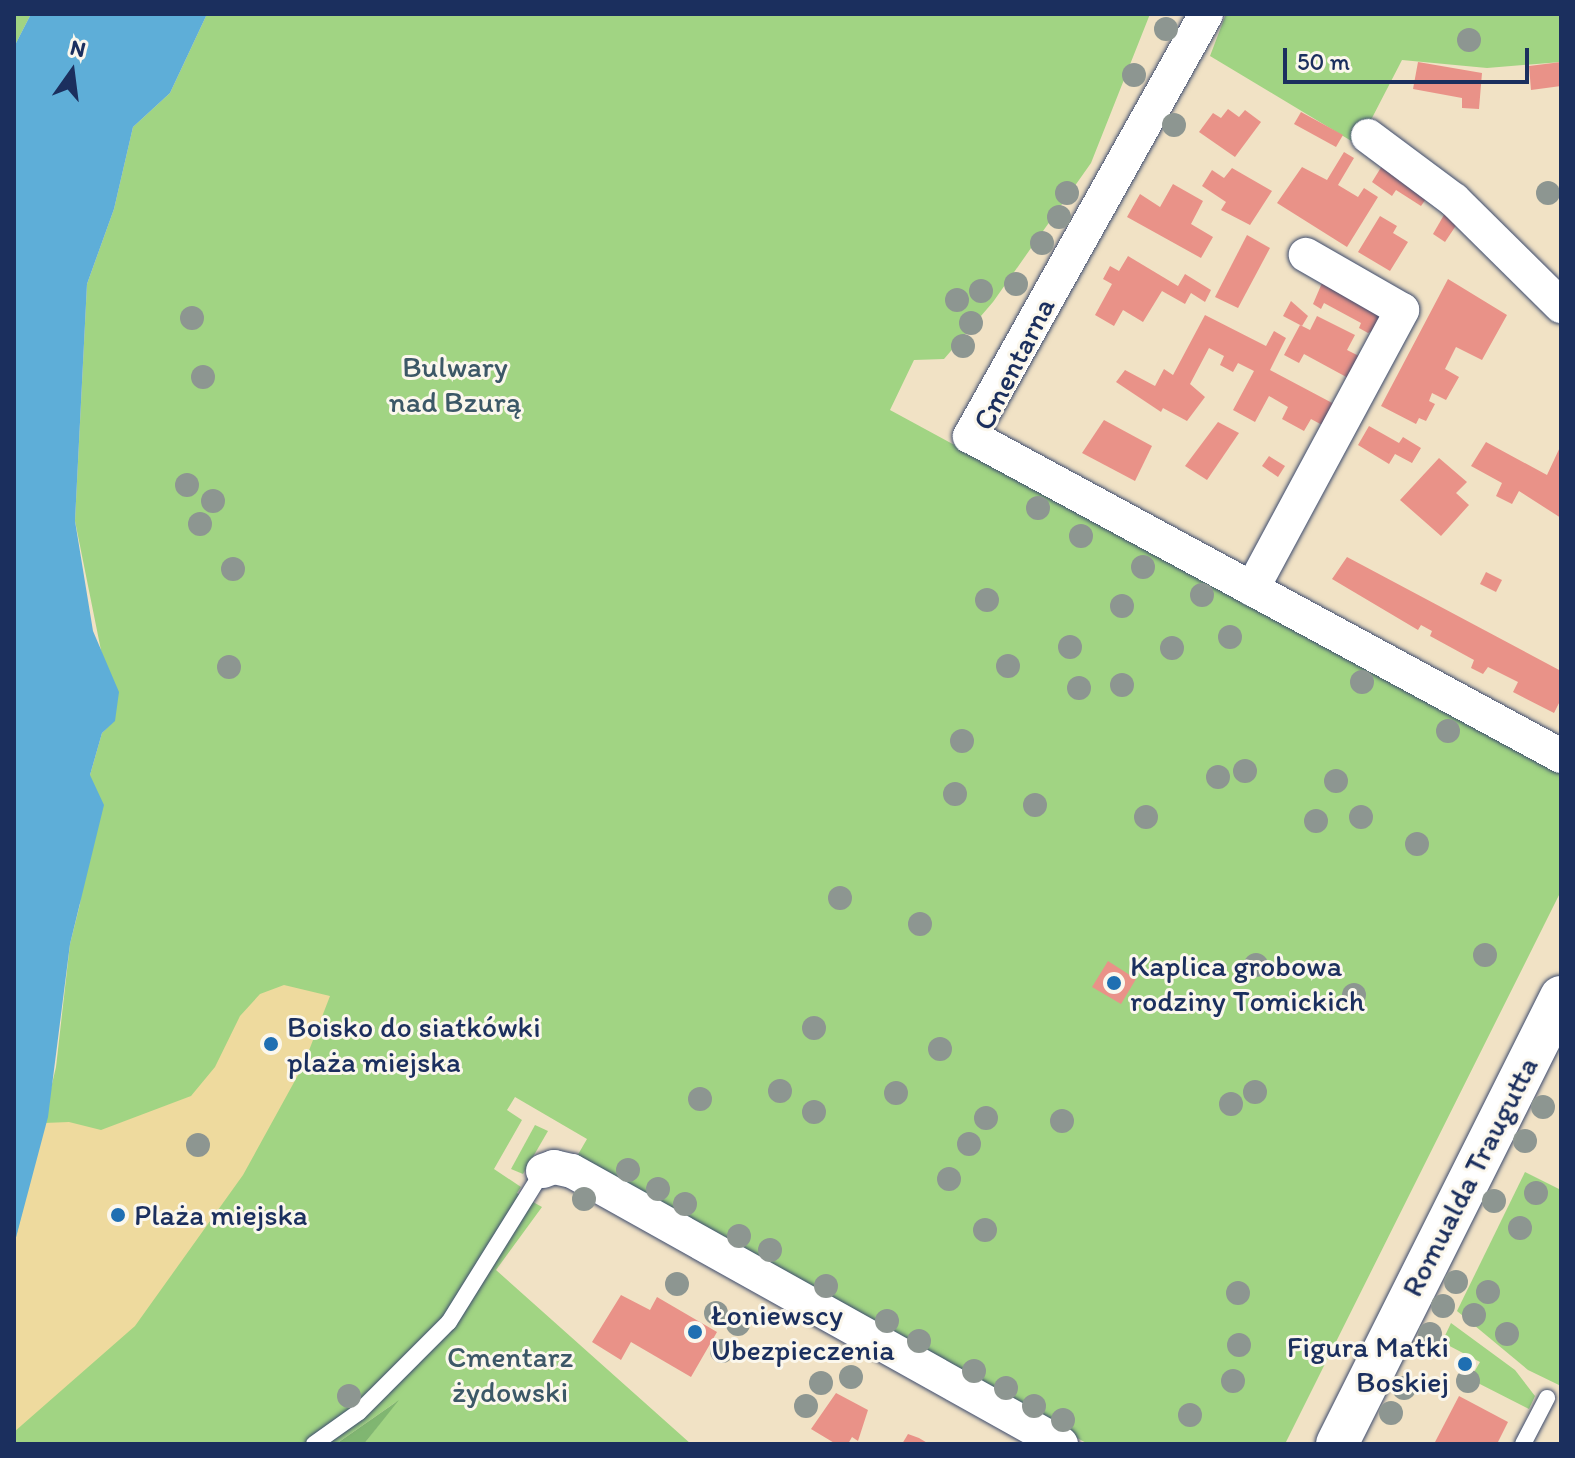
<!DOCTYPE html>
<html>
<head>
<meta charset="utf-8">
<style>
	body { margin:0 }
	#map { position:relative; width:1575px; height:1458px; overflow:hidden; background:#f1e2c5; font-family:Itim,sans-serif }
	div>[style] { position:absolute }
	.green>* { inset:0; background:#a1d483 }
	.forest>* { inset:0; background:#80b671 }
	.sand>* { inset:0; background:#eeda9e }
	.water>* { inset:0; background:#5eaed8 }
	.building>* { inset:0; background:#e99288 }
	.roads { filter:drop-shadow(0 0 2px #3b4a6d) drop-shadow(0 0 2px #3b4a6d) }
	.service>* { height:16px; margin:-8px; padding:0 8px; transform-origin:8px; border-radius:8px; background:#fff }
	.minor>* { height:34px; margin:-17px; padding:0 17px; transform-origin:17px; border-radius:17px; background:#fff }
	.tertiary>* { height:42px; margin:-21px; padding:0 21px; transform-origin:21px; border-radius:21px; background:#fff }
	.trees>* { width:24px; height:24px; margin:-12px; border-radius:50%; background:#8d9691 }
	.dots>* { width:22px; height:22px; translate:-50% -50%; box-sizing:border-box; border:4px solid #fbf7ec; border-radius:50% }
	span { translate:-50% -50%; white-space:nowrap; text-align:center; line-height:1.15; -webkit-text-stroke:6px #fbf7ec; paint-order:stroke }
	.street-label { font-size:30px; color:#1b2f5e }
	.park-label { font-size:30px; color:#3c5867 }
	.poi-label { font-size:30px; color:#1b2f5e }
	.left { translate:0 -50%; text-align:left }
	.right { translate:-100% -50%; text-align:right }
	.frame { position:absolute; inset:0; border:16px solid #1b2f5e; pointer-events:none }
	.north { position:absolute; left:32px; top:32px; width:80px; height:80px; -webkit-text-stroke:6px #fbf7ec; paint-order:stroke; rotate:14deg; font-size:22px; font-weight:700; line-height:32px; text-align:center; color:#1b2f5e }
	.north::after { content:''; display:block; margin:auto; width:28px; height:36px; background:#1b2f5e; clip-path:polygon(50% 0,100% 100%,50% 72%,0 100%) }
	.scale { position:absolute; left:1283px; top:48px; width:246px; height:36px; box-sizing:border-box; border:4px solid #1b2f5e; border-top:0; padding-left:10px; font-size:24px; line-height:28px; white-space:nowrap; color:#1b2f5e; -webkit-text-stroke:6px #fbf7ec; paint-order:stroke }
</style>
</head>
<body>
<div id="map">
	<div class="green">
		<div style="clip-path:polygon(14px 14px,31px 14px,14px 47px)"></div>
		<div style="clip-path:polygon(207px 14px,1150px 14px,1091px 163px,993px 302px,944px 359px,914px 360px,890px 410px,1561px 774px,1561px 891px,1285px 1444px,1088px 1444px,576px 1158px,587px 1139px,515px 1097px,507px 1110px,522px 1120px,494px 1169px,521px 1187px,517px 1193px,542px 1207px,496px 1270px,691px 1444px,364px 1444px,396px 1402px,336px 1444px,14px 1444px,14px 1245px,56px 1067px,70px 944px,80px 904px,90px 775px,102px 733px,115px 720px,75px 521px,87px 284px,114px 209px,133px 127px,170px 93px)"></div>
		<div style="clip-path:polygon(1226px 14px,1561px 14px,1561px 62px,1487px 68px,1402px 60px,1358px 145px,1210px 56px)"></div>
		<div style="clip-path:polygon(535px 1125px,548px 1131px,523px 1174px,511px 1169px)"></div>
		<div style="clip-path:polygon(1525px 1172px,1561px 1190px,1561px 1386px,1528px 1370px,1457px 1311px)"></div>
		<div style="clip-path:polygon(1451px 1323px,1515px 1370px,1535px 1396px,1529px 1409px,1470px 1379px,1480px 1362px,1442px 1342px)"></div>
	</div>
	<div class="forest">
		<div style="clip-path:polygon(399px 1400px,364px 1444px,336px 1444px)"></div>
	</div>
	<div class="sand">
		<div style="clip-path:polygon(284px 985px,330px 996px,303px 1066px,243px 1175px,135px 1326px,14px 1432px,14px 1245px,44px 1123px,69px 1122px,101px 1130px,191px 1096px,215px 1067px,240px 1016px,260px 994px)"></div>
	</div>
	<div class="water">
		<div style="clip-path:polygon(31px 14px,207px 14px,170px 93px,133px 127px,114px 209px,87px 284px,75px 521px,93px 631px,119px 692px,115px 721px,102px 733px,90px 775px,104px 805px,70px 944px,48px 1117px,14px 1245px,14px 47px)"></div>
	</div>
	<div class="building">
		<div style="clip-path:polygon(1418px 62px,1482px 73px,1479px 109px,1462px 108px,1462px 98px,1413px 89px)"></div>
		<div style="clip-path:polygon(1561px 62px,1561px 86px,1531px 90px,1529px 66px)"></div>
		<div style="clip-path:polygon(1228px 109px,1239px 117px,1245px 110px,1261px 122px,1235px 157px,1199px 132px,1213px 113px,1221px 118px)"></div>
		<div style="clip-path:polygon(1301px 112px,1343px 135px,1336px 147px,1294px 124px)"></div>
		<div style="clip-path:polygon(1344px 152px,1354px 158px,1338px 185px,1358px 197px,1364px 188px,1378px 197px,1347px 247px,1277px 203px,1302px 167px,1327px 180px)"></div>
		<div style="clip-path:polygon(1385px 161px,1430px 193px,1421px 206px,1396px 190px,1392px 196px,1372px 182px)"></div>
		<div style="clip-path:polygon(1232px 168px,1272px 191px,1250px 225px,1221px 210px,1226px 202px,1202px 186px,1212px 170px,1224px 178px)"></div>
		<div style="clip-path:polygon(1173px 184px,1203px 201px,1191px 224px,1213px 237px,1201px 258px,1127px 217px,1140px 194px,1160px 207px)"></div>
		<div style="clip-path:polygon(1448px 208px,1461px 218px,1445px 242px,1433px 234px)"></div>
		<div style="clip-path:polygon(1380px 216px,1397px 226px,1393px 233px,1408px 242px,1390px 271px,1358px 252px)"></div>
		<div style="clip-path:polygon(1247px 235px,1270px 248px,1238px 308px,1215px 297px)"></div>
		<div style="clip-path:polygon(1128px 256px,1178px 286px,1185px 274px,1211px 290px,1205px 302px,1191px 293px,1185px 304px,1162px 291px,1143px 322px,1123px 310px,1114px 326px,1095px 315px,1112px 284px,1103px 279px,1110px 266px,1119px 271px)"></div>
		<div style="clip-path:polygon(1325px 276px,1386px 309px,1375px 330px,1368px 333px,1359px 328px,1361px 323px,1324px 303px,1321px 309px,1313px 304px)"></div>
		<div style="clip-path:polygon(1448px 279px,1507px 315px,1482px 360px,1456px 347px,1445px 369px,1459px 377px,1446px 400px,1432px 393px,1429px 401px,1435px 404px,1426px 421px,1419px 418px,1416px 424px,1381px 406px)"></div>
		<div style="clip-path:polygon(1291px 301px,1308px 316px,1302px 326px,1283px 316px)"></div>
		<div style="clip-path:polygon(1205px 315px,1266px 346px,1274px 331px,1286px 338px,1270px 370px,1336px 405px,1324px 426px,1311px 419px,1304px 431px,1282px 419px,1288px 407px,1269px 396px,1255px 422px,1233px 410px,1254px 371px,1238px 363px,1233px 372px,1220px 365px,1224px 356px,1209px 348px,1190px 384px,1205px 397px,1187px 421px,1163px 408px,1161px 412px,1116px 382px,1125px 370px,1155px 386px,1164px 369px,1173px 375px)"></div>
		<div style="clip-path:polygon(1317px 316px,1355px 335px,1347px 350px,1361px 357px,1350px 379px,1304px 354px,1299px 363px,1284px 355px,1300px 325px,1310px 330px)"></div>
		<div style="clip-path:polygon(1104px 420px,1152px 446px,1135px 481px,1082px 453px)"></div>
		<div style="clip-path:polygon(1218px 422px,1239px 433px,1207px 480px,1185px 466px)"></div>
		<div style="clip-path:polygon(1369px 426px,1399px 443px,1403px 437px,1421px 448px,1412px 463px,1395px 454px,1389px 464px,1358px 445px)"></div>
		<div style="clip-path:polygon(1486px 442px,1547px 475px,1561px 445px,1561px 518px,1519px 491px,1512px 504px,1496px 496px,1502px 483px,1471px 466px)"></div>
		<div style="clip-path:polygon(1269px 456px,1285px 466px,1278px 477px,1262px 466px)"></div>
		<div style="clip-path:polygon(1439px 458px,1467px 482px,1456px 493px,1469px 505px,1441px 536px,1400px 500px)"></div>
		<div style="clip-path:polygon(1347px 557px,1561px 671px,1561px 699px,1554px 713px,1513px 692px,1518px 682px,1488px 667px,1483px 674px,1471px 668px,1474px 660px,1430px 636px,1432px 631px,1421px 625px,1418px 630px,1332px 579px)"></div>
		<div style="clip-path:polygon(1486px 572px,1502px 580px,1496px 592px,1480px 584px)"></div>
		<div style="clip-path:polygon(1108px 961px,1136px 979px,1121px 1004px,1092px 987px)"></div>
		<div style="clip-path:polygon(621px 1295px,650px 1310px,657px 1297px,717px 1332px,691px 1377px,631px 1342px,621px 1360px,592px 1342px)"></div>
		<div style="clip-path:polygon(836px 1393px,868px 1410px,858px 1441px,852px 1437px,848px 1444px,836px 1444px,811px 1429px)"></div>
		<div style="clip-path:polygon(1459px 1396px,1508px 1422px,1497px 1444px,1434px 1444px)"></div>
		<div style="clip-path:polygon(908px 1434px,919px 1438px,929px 1444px,902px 1444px)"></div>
	</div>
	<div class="roads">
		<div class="service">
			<div style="left:314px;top:1444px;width:55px;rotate:-35.4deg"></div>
			<div style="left:359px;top:1412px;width:127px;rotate:-45deg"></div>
			<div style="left:449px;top:1322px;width:178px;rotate:-58.1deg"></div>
			<div style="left:1523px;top:1444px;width:52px;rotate:-62.4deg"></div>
		</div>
		<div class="minor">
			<div style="left:1206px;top:14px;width:484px;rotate:119.2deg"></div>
			<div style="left:970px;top:436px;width:672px;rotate:28.43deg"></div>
			<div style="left:1368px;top:136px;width:107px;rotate:36.7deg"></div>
			<div style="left:1454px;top:200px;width:151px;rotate:44.7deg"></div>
			<div style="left:1252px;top:589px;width:317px;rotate:-61.7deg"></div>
			<div style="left:1402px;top:310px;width:111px;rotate:-150.2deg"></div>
			<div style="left:543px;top:1171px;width:12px;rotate:-20deg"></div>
			<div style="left:554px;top:1167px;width:18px;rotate:13deg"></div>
			<div style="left:572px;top:1171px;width:560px;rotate:29.17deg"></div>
		</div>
		<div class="tertiary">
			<div style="left:1337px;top:1444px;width:500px;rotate:-63.4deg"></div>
		</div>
	</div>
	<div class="trees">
		<div style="left:1166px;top:29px"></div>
		<div style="left:1469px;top:40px"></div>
		<div style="left:1134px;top:75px"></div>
		<div style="left:1174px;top:125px"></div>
		<div style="left:1067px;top:193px"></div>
		<div style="left:1548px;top:193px"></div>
		<div style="left:1059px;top:217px"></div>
		<div style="left:1042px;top:243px"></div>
		<div style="left:1016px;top:284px"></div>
		<div style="left:981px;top:291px"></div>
		<div style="left:957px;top:300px"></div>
		<div style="left:192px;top:318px"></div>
		<div style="left:971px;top:323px"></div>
		<div style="left:963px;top:346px"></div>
		<div style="left:203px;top:377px"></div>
		<div style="left:187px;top:485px"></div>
		<div style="left:213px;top:501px"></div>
		<div style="left:1038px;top:508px"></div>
		<div style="left:200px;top:524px"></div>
		<div style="left:1081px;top:536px"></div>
		<div style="left:1143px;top:567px"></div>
		<div style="left:233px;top:569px"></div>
		<div style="left:1202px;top:595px"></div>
		<div style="left:987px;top:600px"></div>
		<div style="left:1122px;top:606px"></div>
		<div style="left:1230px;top:637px"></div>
		<div style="left:1070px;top:647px"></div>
		<div style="left:1172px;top:648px"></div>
		<div style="left:1008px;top:666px"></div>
		<div style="left:229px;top:667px"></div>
		<div style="left:1362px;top:682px"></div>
		<div style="left:1122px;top:685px"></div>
		<div style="left:1079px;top:688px"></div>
		<div style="left:1448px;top:731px"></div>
		<div style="left:962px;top:741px"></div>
		<div style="left:1245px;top:771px"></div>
		<div style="left:1218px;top:777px"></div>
		<div style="left:1336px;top:781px"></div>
		<div style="left:955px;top:794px"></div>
		<div style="left:1035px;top:805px"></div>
		<div style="left:1146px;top:817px"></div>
		<div style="left:1361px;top:817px"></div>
		<div style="left:1316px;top:821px"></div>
		<div style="left:1417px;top:844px"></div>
		<div style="left:840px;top:898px"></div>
		<div style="left:920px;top:924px"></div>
		<div style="left:1485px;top:955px"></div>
		<div style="left:1256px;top:965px"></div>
		<div style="left:1354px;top:995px"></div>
		<div style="left:814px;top:1028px"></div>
		<div style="left:940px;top:1049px"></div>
		<div style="left:780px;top:1091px"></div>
		<div style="left:1255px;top:1092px"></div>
		<div style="left:896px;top:1093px"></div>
		<div style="left:700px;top:1099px"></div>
		<div style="left:1231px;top:1104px"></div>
		<div style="left:1543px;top:1107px"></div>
		<div style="left:814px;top:1112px"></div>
		<div style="left:986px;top:1118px"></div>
		<div style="left:1062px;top:1121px"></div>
		<div style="left:1525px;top:1141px"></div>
		<div style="left:969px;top:1144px"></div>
		<div style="left:198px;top:1145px"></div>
		<div style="left:628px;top:1170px"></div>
		<div style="left:949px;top:1179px"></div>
		<div style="left:658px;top:1189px"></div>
		<div style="left:1536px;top:1193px"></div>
		<div style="left:584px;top:1199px"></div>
		<div style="left:1494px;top:1201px"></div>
		<div style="left:685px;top:1204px"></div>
		<div style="left:1520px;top:1228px"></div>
		<div style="left:985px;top:1230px"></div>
		<div style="left:739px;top:1236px"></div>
		<div style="left:770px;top:1250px"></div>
		<div style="left:1456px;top:1282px"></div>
		<div style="left:677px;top:1284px"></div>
		<div style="left:826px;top:1286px"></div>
		<div style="left:1488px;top:1292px"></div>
		<div style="left:1238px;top:1293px"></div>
		<div style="left:1443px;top:1306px"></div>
		<div style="left:716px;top:1313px"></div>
		<div style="left:1474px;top:1315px"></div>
		<div style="left:887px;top:1321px"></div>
		<div style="left:738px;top:1324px"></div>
		<div style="left:1430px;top:1334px"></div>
		<div style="left:1507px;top:1334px"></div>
		<div style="left:919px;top:1341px"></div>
		<div style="left:1239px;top:1345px"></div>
		<div style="left:722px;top:1351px"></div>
		<div style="left:974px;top:1371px"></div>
		<div style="left:851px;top:1377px"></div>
		<div style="left:1233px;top:1381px"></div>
		<div style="left:1468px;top:1381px"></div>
		<div style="left:821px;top:1383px"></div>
		<div style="left:1006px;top:1388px"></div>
		<div style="left:1404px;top:1388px"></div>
		<div style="left:349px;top:1396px"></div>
		<div style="left:806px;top:1406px"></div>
		<div style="left:1034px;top:1406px"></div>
		<div style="left:1391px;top:1413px"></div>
		<div style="left:1190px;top:1415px"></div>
		<div style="left:1063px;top:1420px"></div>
	</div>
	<div class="dots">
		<div style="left:1114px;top:983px;background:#1f6fb2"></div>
		<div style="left:271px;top:1044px;background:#1f6fb2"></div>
		<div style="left:118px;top:1215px;background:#1f6fb2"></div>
		<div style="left:695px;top:1332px;background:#1f6fb2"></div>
		<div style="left:1465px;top:1364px;background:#1f6fb2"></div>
	</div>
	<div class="street-label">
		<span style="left:1014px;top:364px;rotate:-63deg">Cmentarna</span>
		<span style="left:1470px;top:1177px;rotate:-63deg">Romualda Traugutta</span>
	</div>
	<div class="park-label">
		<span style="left:455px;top:384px">Bulwary<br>nad Bzurą</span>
		<span style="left:510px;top:1374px">Cmentarz<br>żydowski</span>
	</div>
	<div class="poi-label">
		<span class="left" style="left:1130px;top:983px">Kaplica grobowa<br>rodziny Tomickich</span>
		<span class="left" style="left:287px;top:1044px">Boisko do siatkówki<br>plaża miejska</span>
		<span class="left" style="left:134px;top:1215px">Plaża miejska</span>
		<span class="left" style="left:711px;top:1332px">Łoniewscy<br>Ubezpieczenia</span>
		<span class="right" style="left:1449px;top:1364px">Figura Matki<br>Boskiej</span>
	</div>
	<div class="frame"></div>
	<div class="north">N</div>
	<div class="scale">50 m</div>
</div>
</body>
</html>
